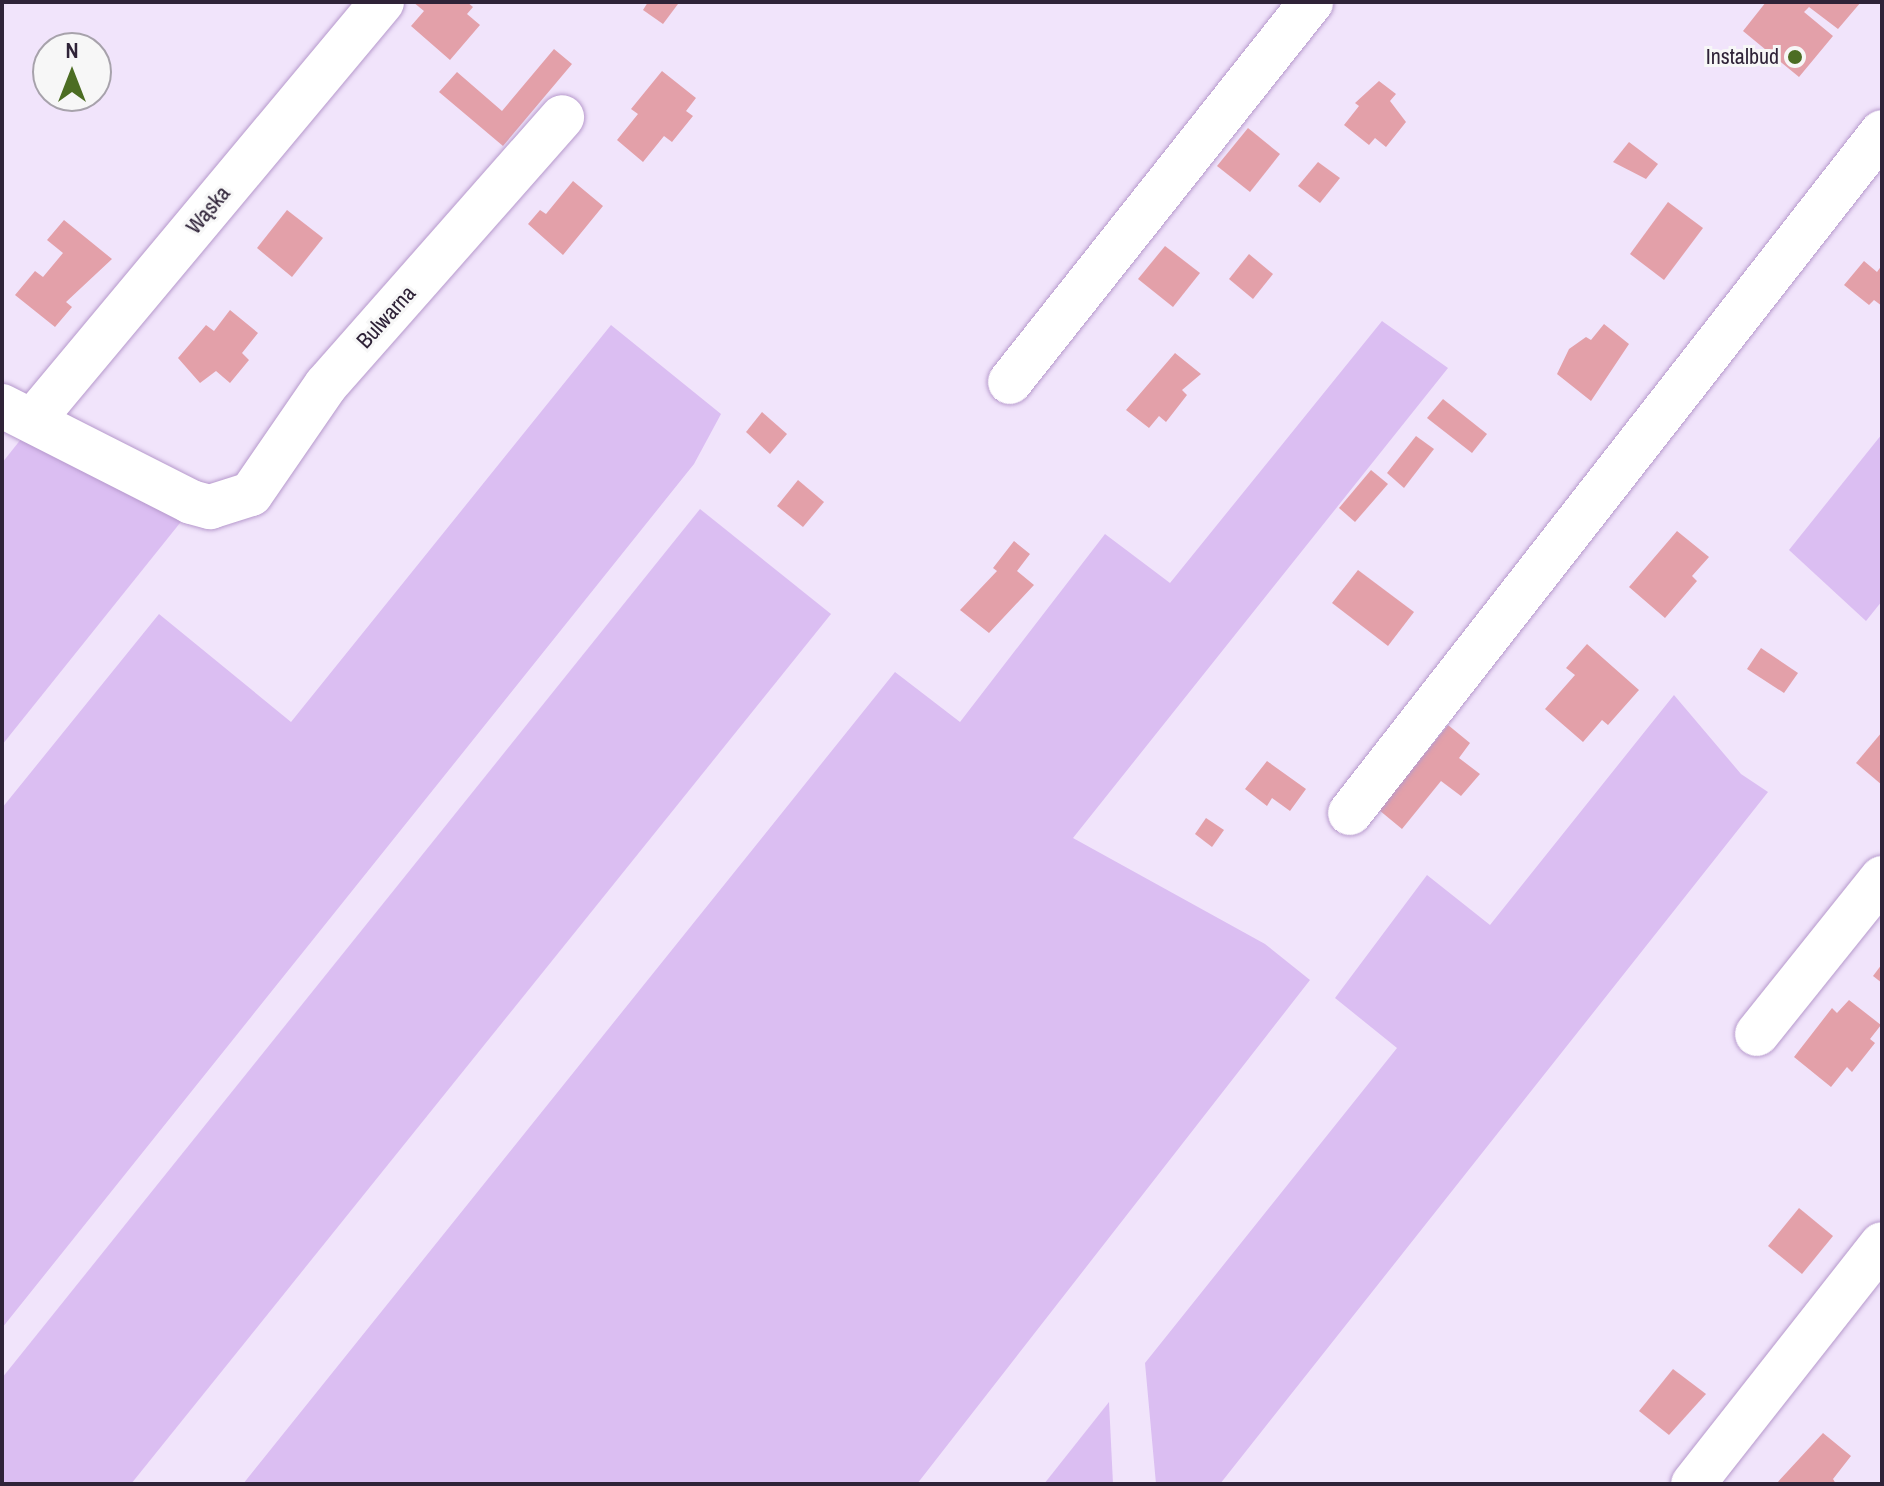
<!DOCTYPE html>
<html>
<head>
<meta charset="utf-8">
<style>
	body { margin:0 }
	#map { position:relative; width:1884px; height:1486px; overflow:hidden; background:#f1e4fb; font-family:"Archivo Narrow",sans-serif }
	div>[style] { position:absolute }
	.green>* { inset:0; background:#dbbef2 }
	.building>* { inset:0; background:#e3a0a9 }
	.roads { filter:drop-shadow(0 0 2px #b699cc) drop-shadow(0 0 2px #b699cc) }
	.minor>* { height:44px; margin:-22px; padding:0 22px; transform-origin:22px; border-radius:22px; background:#fff }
	.dots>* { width:22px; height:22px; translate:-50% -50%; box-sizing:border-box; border:4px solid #f7f7f7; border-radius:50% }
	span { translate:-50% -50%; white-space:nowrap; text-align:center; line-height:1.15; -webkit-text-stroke:6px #f7f7f7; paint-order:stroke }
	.poi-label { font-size:22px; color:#2f2338 }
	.right { translate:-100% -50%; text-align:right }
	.street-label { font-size:22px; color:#2f2338 }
	.frame { position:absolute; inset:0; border:4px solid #2f2338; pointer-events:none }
	.north { position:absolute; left:32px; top:32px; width:80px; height:80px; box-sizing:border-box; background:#f7f7f7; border:2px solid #a7a2ab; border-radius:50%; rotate:0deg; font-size:22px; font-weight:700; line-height:32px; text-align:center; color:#2f2338 }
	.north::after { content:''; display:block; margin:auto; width:28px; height:36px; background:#4c6d23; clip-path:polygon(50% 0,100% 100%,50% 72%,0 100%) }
</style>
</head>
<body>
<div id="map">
	<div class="green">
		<div style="clip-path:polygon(1382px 321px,1448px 368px,1073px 838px,1265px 944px,1310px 980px,917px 1484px,243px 1484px,895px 672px,960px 722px,1105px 534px,1170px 583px)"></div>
		<div style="clip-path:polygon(611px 325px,721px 414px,694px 464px,2px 1328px,2px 808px,159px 614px,291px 722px)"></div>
		<div style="clip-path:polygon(29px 429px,188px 513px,2px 745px,2px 463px)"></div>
		<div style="clip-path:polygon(1882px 434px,1882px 601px,1866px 621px,1789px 550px)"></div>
		<div style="clip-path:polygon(700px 509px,831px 614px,131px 1484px,2px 1484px,2px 1378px)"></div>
		<div style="clip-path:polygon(1674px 695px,1741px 774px,1768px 792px,1220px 1484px,1156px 1484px,1145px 1363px,1397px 1048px,1335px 998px,1427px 875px,1490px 925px)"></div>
		<div style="clip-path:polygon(1109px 1402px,1113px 1484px,1044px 1484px)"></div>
	</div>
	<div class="building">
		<div style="clip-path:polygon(413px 2px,467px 2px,473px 7px,467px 14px,480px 25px,450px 60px,411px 26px,424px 11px)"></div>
		<div style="clip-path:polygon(648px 2px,675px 2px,678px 4px,663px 24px,643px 10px)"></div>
		<div style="clip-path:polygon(1766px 2px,1861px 2px,1838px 29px,1809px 7px,1804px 12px,1833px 36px,1799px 77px,1743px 31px)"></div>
		<div style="clip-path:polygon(554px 49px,572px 64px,503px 146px,439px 92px,457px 72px,502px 111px)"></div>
		<div style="clip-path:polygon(662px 71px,696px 98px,686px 111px,693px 116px,672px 142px,664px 136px,643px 162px,617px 140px,638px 114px,631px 109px)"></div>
		<div style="clip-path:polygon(1379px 81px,1396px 94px,1390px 101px,1406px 122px,1386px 147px,1375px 138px,1369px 145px,1344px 125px,1359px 106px,1355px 103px)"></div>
		<div style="clip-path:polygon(1248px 128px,1280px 154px,1250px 192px,1217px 166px)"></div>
		<div style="clip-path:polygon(1629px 142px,1658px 164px,1646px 179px,1613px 162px)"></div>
		<div style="clip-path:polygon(1318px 162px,1340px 178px,1320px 203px,1298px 186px)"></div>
		<div style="clip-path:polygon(573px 181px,603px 206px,563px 255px,528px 224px,540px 210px,546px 214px)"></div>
		<div style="clip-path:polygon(1668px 202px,1703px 228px,1664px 280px,1630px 254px)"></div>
		<div style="clip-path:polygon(287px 210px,323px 238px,292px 277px,257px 248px)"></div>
		<div style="clip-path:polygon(64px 220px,112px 259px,66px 302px,72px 307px,55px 327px,15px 295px,35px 271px,43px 277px,63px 253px,47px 240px)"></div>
		<div style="clip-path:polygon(1165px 246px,1200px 273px,1173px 307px,1138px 279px)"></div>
		<div style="clip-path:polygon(1249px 254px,1273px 274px,1253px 299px,1229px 279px)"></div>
		<div style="clip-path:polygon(1864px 261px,1877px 272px,1882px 265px,1882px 306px,1874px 300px,1869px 305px,1844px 285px)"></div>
		<div style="clip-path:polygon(230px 310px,258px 333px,242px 353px,249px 360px,230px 383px,216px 371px,200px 383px,178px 358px,206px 325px,214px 331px)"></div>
		<div style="clip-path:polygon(1604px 324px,1629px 344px,1591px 401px,1557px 374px,1569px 349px,1586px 337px,1591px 340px)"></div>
		<div style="clip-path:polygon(1175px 353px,1201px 374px,1182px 390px,1187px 395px,1166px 422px,1159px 416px,1149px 428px,1126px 410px)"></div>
		<div style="clip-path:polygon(1443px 399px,1487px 434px,1472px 453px,1427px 418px)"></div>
		<div style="clip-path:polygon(762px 412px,787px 434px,770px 454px,746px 432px)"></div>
		<div style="clip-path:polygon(1416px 436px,1434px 449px,1404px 488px,1387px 473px)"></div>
		<div style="clip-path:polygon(1371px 470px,1388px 484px,1355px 522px,1339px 508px)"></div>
		<div style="clip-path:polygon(798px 480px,824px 502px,803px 527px,777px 506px)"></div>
		<div style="clip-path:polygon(1677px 531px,1709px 557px,1692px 576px,1697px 581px,1665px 618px,1629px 587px)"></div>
		<div style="clip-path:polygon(1014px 541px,1030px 554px,1017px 571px,1034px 585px,989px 633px,960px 610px,997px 571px,993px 568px)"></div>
		<div style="clip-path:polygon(1358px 570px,1414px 612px,1388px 646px,1332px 603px)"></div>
		<div style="clip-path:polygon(1587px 644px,1639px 690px,1608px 725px,1602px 720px,1583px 742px,1545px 709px,1575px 675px,1566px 668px)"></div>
		<div style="clip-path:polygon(1761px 648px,1798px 673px,1784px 693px,1747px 669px)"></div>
		<div style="clip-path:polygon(1448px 725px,1470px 743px,1459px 758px,1480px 774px,1461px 796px,1441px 781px,1402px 829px,1379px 810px)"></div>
		<div style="clip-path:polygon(1882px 732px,1882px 785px,1856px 763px)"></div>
		<div style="clip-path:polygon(1267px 761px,1306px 789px,1290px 811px,1272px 798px,1267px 806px,1245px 789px)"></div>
		<div style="clip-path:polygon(1206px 818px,1224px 830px,1212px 847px,1195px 834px)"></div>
		<div style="clip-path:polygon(1882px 964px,1882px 983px,1873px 976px)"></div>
		<div style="clip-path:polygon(1849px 1000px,1881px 1025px,1870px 1039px,1875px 1043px,1852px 1072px,1847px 1067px,1831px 1087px,1794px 1057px,1832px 1008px,1837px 1013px)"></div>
		<div style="clip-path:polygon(1799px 1208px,1833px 1236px,1802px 1274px,1768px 1246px)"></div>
		<div style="clip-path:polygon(1673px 1369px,1706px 1394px,1669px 1435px,1639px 1411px)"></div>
		<div style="clip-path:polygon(1823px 1433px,1851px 1456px,1833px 1479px,1836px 1484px,1776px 1484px)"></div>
	</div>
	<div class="roads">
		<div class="minor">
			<div style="left:1010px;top:382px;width:485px;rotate:-51.6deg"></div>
			<div style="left:2px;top:406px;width:212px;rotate:26.9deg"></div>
			<div style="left:191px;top:502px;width:20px;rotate:15deg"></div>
			<div style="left:210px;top:507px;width:43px;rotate:-17.6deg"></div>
			<div style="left:251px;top:494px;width:132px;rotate:-55.5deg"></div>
			<div style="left:326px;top:385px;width:357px;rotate:-48.6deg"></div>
			<div style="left:34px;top:419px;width:543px;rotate:-50.15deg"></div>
			<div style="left:1350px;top:813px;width:864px;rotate:-52deg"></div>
			<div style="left:1757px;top:1034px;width:200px;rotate:-51.3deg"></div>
			<div style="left:1693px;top:1484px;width:305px;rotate:-51.8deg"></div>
		</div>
	</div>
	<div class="dots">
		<div style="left:1795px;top:57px;background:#4c6d23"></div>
	</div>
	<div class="poi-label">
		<span class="right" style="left:1779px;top:57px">Instalbud</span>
	</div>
	<div class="street-label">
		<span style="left:208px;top:210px;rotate:-50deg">Wąska</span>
		<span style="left:386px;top:317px;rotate:-48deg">Bulwarna</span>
	</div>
	<div class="frame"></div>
	<div class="north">N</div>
</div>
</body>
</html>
